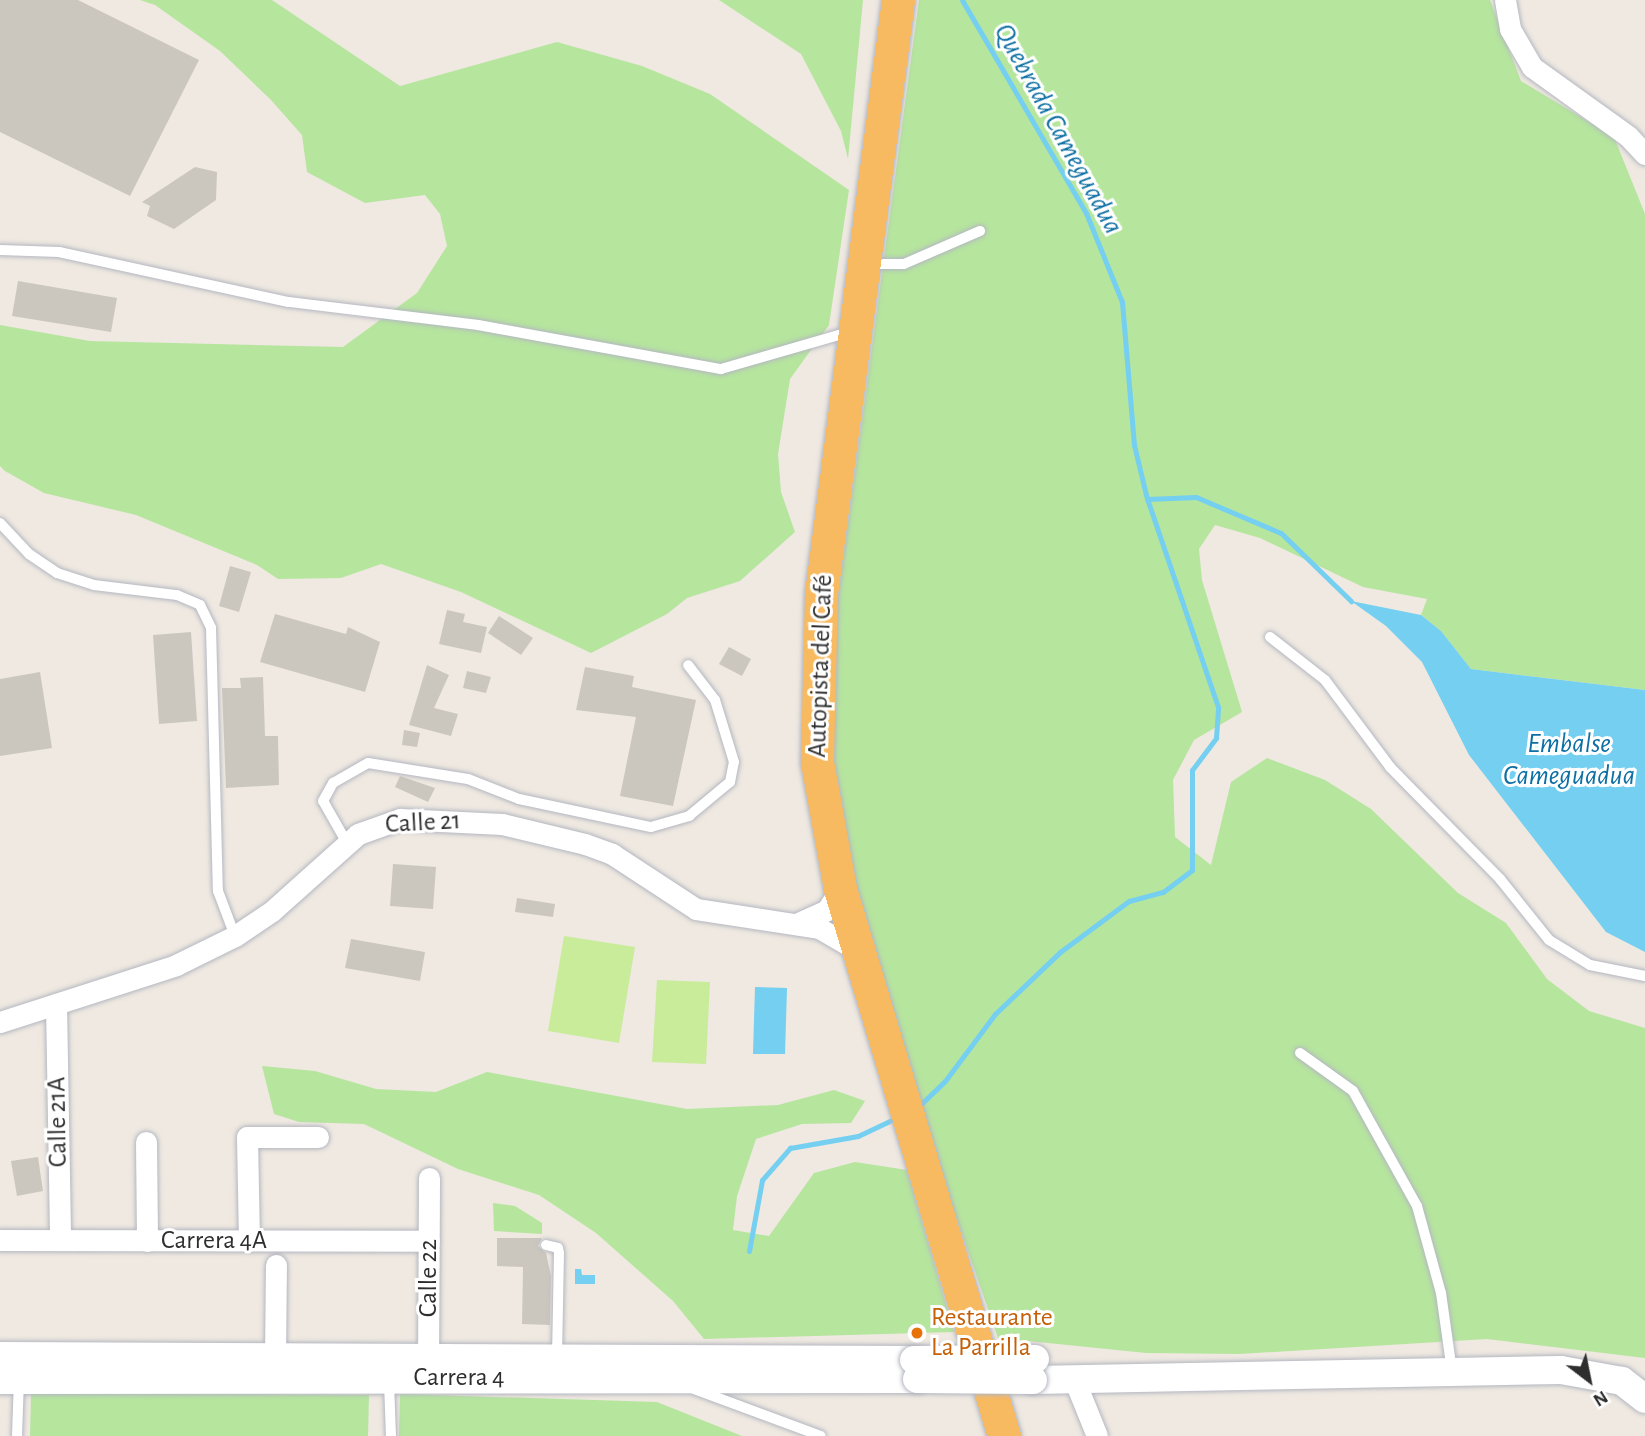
<!DOCTYPE html>
<html>
<head>
<meta charset="utf-8">
<style>
	body { margin:0 }
	#map { position:relative; width:1645px; height:1436px; overflow:hidden; background:#efe9e1; font-family:"Alegreya Sans",sans-serif }
	div>[style] { position:absolute }
	.green>* { inset:0; background:#b6e59e }
	.pitch>* { inset:0; background:#c9ec9a }
	.water>* { inset:0; background:#75cff0 }
	.stream>* { height:5px; margin:-2.5px; padding:0 2.5px; transform-origin:2.5px; border-radius:2.5px; background:#75cff0 }
	.building>* { inset:0; background:#cbc7bf }
	.roads { filter:drop-shadow(0 0 2px #b4b7c1) drop-shadow(0 0 2px #b4b7c1) }
	.service>* { height:10px; margin:-5px; padding:0 5px; transform-origin:5px; border-radius:5px; background:#fff }
	.minor>* { height:21px; margin:-10.5px; padding:0 10.5px; transform-origin:10.5px; border-radius:10.5px; background:#fff }
	.secondary>* { height:28px; margin:-14px; padding:0 14px; transform-origin:14px; border-radius:14px; background:#fff }
	.trunk>* { height:33px; margin:-16.5px; padding:0 16.5px; transform-origin:16.5px; border-radius:16.5px; background:#f8ba60 }
	.bridges { filter:drop-shadow(0 0 2px #b4b7c1) drop-shadow(0 0 2px #b4b7c1) }
	.secondary-bridge>* { height:28px; margin:-14px; padding:0 14px; transform-origin:14px; border-radius:14px; background:#fff }
	.dots>* { width:19px; height:19px; translate:-50% -50%; box-sizing:border-box; border:4px solid #fff; border-radius:50% }
	span { translate:-50% -50%; white-space:nowrap; text-align:center; line-height:1.15; -webkit-text-stroke:6px #fff; paint-order:stroke }
	.street-label { font-size:26px; color:#2e2e2e }
	.food-label { font-size:26px; color:#c56008 }
	.left { translate:0 -50%; text-align:left }
	.water-label { font-size:28px; color:#0d6fa3; font-style:italic }
	.north { position:absolute; left:1554px; top:1345px; width:70px; height:70px; -webkit-text-stroke:5px #fff; paint-order:stroke; rotate:148deg; font-size:19px; font-weight:700; line-height:28px; text-align:center; color:#2e2e2e }
	.north::after { content:''; display:block; margin:auto; width:24px; height:32px; background:#2e2e2e; clip-path:polygon(50% 0,100% 100%,50% 72%,0 100%) }
</style>
</head>
<body>
<div id="map">
	<div class="green">
		<div style="clip-path:polygon(140px 0,272px 0,400px 86px,557px 42px,642px 66px,710px 94px,849px 190px,829px 325px,790px 379px,778px 454px,781px 492px,795px 532px,740px 581px,687px 598px,667px 614px,591px 653px,461px 592px,381px 564px,341px 578px,278px 579px,257px 565px,136px 515px,44px 493px,5px 471px,0 466px,0 325px,90px 341px,343px 347px,417px 293px,447px 246px,440px 214px,425px 195px,365px 203px,307px 172px,302px 135px,271px 100px,220px 51px,155px 5px)"></div>
		<div style="clip-path:polygon(719px 0,863px 0,848px 159px,841px 131px,801px 54px)"></div>
		<div style="clip-path:polygon(919px 0,1490px 0,1521px 81px,1614px 137px,1645px 214px,1645px 690px,1471px 669px,1441px 631px,1421px 615px,1427px 599px,1363px 587px,1260px 538px,1215px 525px,1199px 549px,1202px 580px,1242px 712px,1194px 740px,1173px 780px,1175px 837px,1211px 865px,1231px 782px,1267px 758px,1325px 780px,1371px 809px,1458px 893px,1506px 923px,1547px 979px,1589px 1011px,1645px 1028px,1645px 1358px,1487px 1339px,1239px 1354px,1146px 1353px,998px 1338px,907px 1075px,834px 806px,832px 720px,838px 598px)"></div>
		<div style="clip-path:polygon(262px 1066px,315px 1071px,376px 1089px,436px 1092px,487px 1072px,687px 1109px,778px 1105px,834px 1090px,865px 1101px,851px 1123px,802px 1124px,756px 1139px,737px 1196px,733px 1230px,769px 1236px,814px 1173px,855px 1162px,907px 1170px,954px 1332px,704px 1339px,673px 1301px,596px 1233px,539px 1195px,458px 1169px,364px 1124px,299px 1122px,274px 1114px)"></div>
		<div style="clip-path:polygon(493px 1203px,515px 1206px,542px 1223px,542px 1234px,494px 1231px)"></div>
		<div style="clip-path:polygon(31px 1393px,369px 1395px,368px 1436px,30px 1436px)"></div>
		<div style="clip-path:polygon(400px 1394px,657px 1402px,742px 1436px,399px 1436px)"></div>
	</div>
	<div class="pitch">
		<div style="clip-path:polygon(564px 936px,635px 947px,619px 1043px,548px 1031px)"></div>
		<div style="clip-path:polygon(657px 980px,710px 982px,706px 1064px,652px 1062px)"></div>
	</div>
	<div class="water">
		<div style="clip-path:polygon(1351px 601px,1421px 615px,1441px 631px,1471px 669px,1645px 690px,1645px 952px,1606px 932px,1469px 755px,1422px 662px,1386px 626px)"></div>
		<div style="clip-path:polygon(755px 987px,787px 988px,785px 1054px,753px 1054px)"></div>
		<div style="clip-path:polygon(575px 1269px,581px 1269px,582px 1275px,595px 1275px,595px 1284px,575px 1284px)"></div>
	</div>
	<div class="stream">
		<div style="left:1147px;top:499px;width:49px;rotate:-2.3deg"></div>
		<div style="left:1196px;top:497px;width:92px;rotate:23deg"></div>
		<div style="left:1281px;top:533px;width:98px;rotate:44.2deg"></div>
		<div style="left:917px;top:1108px;width:39px;rotate:-44deg"></div>
		<div style="left:945px;top:1081px;width:84px;rotate:-53.3deg"></div>
		<div style="left:995px;top:1014px;width:90px;rotate:-43.6deg"></div>
		<div style="left:1060px;top:952px;width:86px;rotate:-36.5deg"></div>
		<div style="left:1129px;top:901px;width:35px;rotate:-15deg"></div>
		<div style="left:1163px;top:892px;width:36px;rotate:-37deg"></div>
		<div style="left:1192px;top:870px;width:100px;rotate:-90deg"></div>
		<div style="left:1192px;top:770px;width:40px;rotate:-53deg"></div>
		<div style="left:1216px;top:738px;width:31px;rotate:-86deg"></div>
		<div style="left:1218px;top:707px;width:220px;rotate:-108.8deg"></div>
		<div style="left:1147px;top:499px;width:56px;rotate:-103.5deg"></div>
		<div style="left:1134px;top:445px;width:144px;rotate:-94.8deg"></div>
		<div style="left:1122px;top:302px;width:96px;rotate:-112deg"></div>
		<div style="left:1086px;top:213px;width:246px;rotate:-120.2deg"></div>
		<div style="left:749px;top:1251px;width:72px;rotate:-79.6deg"></div>
		<div style="left:762px;top:1180px;width:43px;rotate:-48.8deg"></div>
		<div style="left:790px;top:1148px;width:69px;rotate:-10deg"></div>
		<div style="left:858px;top:1136px;width:42px;rotate:-25.3deg"></div>
	</div>
	<div class="building">
		<div style="clip-path:polygon(0 0,78px 0,199px 60px,130px 196px,0 132px)"></div>
		<div style="clip-path:polygon(195px 167px,217px 172px,216px 200px,174px 229px,147px 216px,150px 206px,142px 202px)"></div>
		<div style="clip-path:polygon(18px 281px,117px 298px,111px 332px,12px 316px)"></div>
		<div style="clip-path:polygon(230px 566px,251px 572px,239px 612px,219px 606px)"></div>
		<div style="clip-path:polygon(447px 610px,465px 614px,463px 622px,487px 627px,481px 653px,439px 644px)"></div>
		<div style="clip-path:polygon(275px 614px,346px 634px,348px 627px,380px 642px,365px 692px,260px 662px)"></div>
		<div style="clip-path:polygon(499px 616px,533px 638px,521px 655px,488px 633px)"></div>
		<div style="clip-path:polygon(191px 632px,197px 721px,159px 724px,153px 635px)"></div>
		<div style="clip-path:polygon(729px 647px,751px 659px,742px 676px,719px 664px)"></div>
		<div style="clip-path:polygon(427px 665px,449px 675px,434px 708px,458px 714px,451px 736px,409px 725px)"></div>
		<div style="clip-path:polygon(585px 667px,634px 676px,632px 687px,696px 700px,673px 806px,620px 796px,636px 717px,576px 710px)"></div>
		<div style="clip-path:polygon(467px 671px,491px 677px,486px 693px,463px 688px)"></div>
		<div style="clip-path:polygon(40px 672px,52px 748px,0 756px,0 679px)"></div>
		<div style="clip-path:polygon(263px 677px,265px 736px,278px 736px,279px 785px,226px 788px,222px 688px,241px 688px,240px 678px)"></div>
		<div style="clip-path:polygon(404px 730px,420px 733px,417px 747px,402px 745px)"></div>
		<div style="clip-path:polygon(400px 776px,435px 788px,428px 802px,395px 787px)"></div>
		<div style="clip-path:polygon(393px 864px,436px 867px,433px 909px,390px 906px)"></div>
		<div style="clip-path:polygon(517px 898px,555px 904px,553px 917px,515px 912px)"></div>
		<div style="clip-path:polygon(351px 939px,425px 952px,420px 981px,345px 968px)"></div>
		<div style="clip-path:polygon(38px 1157px,43px 1191px,17px 1196px,11px 1161px)"></div>
		<div style="clip-path:polygon(497px 1238px,542px 1238px,538px 1246px,546px 1253px,551px 1276px,550px 1325px,522px 1324px,523px 1267px,497px 1266px)"></div>
	</div>
	<div class="roads">
		<div class="service">
			<div style="left:0;top:250px;width:59px;rotate:1.9deg"></div>
			<div style="left:59px;top:252px;width:235px;rotate:12.3deg"></div>
			<div style="left:289px;top:302px;width:190px;rotate:6.9deg"></div>
			<div style="left:478px;top:325px;width:247px;rotate:10.3deg"></div>
			<div style="left:721px;top:369px;width:133px;rotate:-16.1deg"></div>
			<div style="left:868px;top:264px;width:36px"></div>
			<div style="left:904px;top:264px;width:83px;rotate:-23.5deg"></div>
			<div style="left:0;top:523px;width:42px;rotate:46.9deg"></div>
			<div style="left:29px;top:554px;width:34px;rotate:34deg"></div>
			<div style="left:57px;top:573px;width:39px;rotate:18deg"></div>
			<div style="left:94px;top:585px;width:84px;rotate:6.9deg"></div>
			<div style="left:177px;top:595px;width:25px;rotate:23deg"></div>
			<div style="left:200px;top:605px;width:25px;rotate:64deg"></div>
			<div style="left:211px;top:628px;width:263px;rotate:88.5deg"></div>
			<div style="left:218px;top:891px;width:48px;rotate:69.3deg"></div>
			<div style="left:1270px;top:637px;width:70px;rotate:38deg"></div>
			<div style="left:1325px;top:680px;width:109px;rotate:53.2deg"></div>
			<div style="left:1390px;top:767px;width:157px;rotate:45.5deg"></div>
			<div style="left:1500px;top:879px;width:78px;rotate:51.2deg"></div>
			<div style="left:1549px;top:940px;width:48px;rotate:31.4deg"></div>
			<div style="left:1590px;top:965px;width:56px;rotate:11.3deg"></div>
			<div style="left:347px;top:843px;width:48px;rotate:-119.7deg"></div>
			<div style="left:323px;top:801px;width:21px;rotate:-61deg"></div>
			<div style="left:333px;top:783px;width:40px;rotate:-29.7deg"></div>
			<div style="left:368px;top:763px;width:101px;rotate:9.1deg"></div>
			<div style="left:468px;top:779px;width:55px;rotate:21.4deg"></div>
			<div style="left:519px;top:799px;width:135px;rotate:12deg"></div>
			<div style="left:651px;top:827px;width:40px;rotate:-16deg"></div>
			<div style="left:689px;top:816px;width:53px;rotate:-39.7deg"></div>
			<div style="left:730px;top:782px;width:20px;rotate:-79deg"></div>
			<div style="left:734px;top:762px;width:65px;rotate:-107deg"></div>
			<div style="left:715px;top:700px;width:44px;rotate:-127.6deg"></div>
			<div style="left:1300px;top:1053px;width:65px;rotate:35.6deg"></div>
			<div style="left:1353px;top:1091px;width:132px;rotate:60.9deg"></div>
			<div style="left:1417px;top:1206px;width:90px;rotate:74.6deg"></div>
			<div style="left:1441px;top:1293px;width:79px;rotate:82deg"></div>
			<div style="left:546px;top:1245px;width:12px;rotate:14deg"></div>
			<div style="left:558px;top:1248px;width:5px;rotate:79deg"></div>
			<div style="left:559px;top:1253px;width:104px;rotate:91.1deg"></div>
			<div style="left:389px;top:1382px;width:54px;rotate:87.9deg"></div>
			<div style="left:694px;top:1389px;width:135px;rotate:20.3deg"></div>
			<div style="left:17px;top:1436px;width:56px;rotate:-88deg"></div>
		</div>
		<div class="minor">
			<div style="left:1505px;top:0;width:29px;rotate:80deg"></div>
			<div style="left:1510px;top:29px;width:44px;rotate:59.9deg"></div>
			<div style="left:1532px;top:67px;width:118px;rotate:35.7deg"></div>
			<div style="left:1628px;top:136px;width:25px;rotate:47deg"></div>
			<div style="left:796px;top:924px;width:34px;rotate:-24deg"></div>
			<div style="left:827px;top:910px;width:25px;rotate:-58deg"></div>
			<div style="left:56px;top:1004px;width:236px;rotate:89deg"></div>
			<div style="left:0;top:1022px;width:185px;rotate:-17.9deg"></div>
			<div style="left:176px;top:965px;width:66px;rotate:-26.2deg"></div>
			<div style="left:235px;top:936px;width:45px;rotate:-34deg"></div>
			<div style="left:272px;top:911px;width:115px;rotate:-41.8deg"></div>
			<div style="left:358px;top:834px;width:45px;rotate:-19.7deg"></div>
			<div style="left:400px;top:819px;width:102px;rotate:2.8deg"></div>
			<div style="left:502px;top:824px;width:85px;rotate:13.5deg"></div>
			<div style="left:585px;top:844px;width:29px;rotate:20deg"></div>
			<div style="left:612px;top:854px;width:100px;rotate:33.2deg"></div>
			<div style="left:696px;top:909px;width:124px;rotate:8.8deg"></div>
			<div style="left:819px;top:928px;width:44px;rotate:30.1deg"></div>
			<div style="left:146px;top:1142px;width:99px;rotate:89.4deg"></div>
			<div style="left:0;top:1240px;width:429px;rotate:0.1deg"></div>
			<div style="left:249px;top:1241px;width:104px;rotate:-91.1deg"></div>
			<div style="left:247px;top:1137px;width:71px"></div>
			<div style="left:275px;top:1357px;width:92px;rotate:-89.4deg"></div>
			<div style="left:428px;top:1372px;width:194px;rotate:-89.7deg"></div>
			<div style="left:1074px;top:1379px;width:61px;rotate:68deg"></div>
		</div>
		<div class="secondary">
			<div style="left:0;top:1356px;width:914px;rotate:0.25deg"></div>
			<div style="left:0;top:1380px;width:917px;rotate:-0.06deg"></div>
			<div style="left:1033px;top:1380px;width:528px;rotate:-1.09deg"></div>
			<div style="left:1561px;top:1370px;width:62px;rotate:10.2deg"></div>
			<div style="left:1622px;top:1381px;width:29px;rotate:38deg"></div>
		</div>
		<div class="trunk">
			<div style="left:898px;top:0;width:599px;rotate:97.39deg"></div>
			<div style="left:821px;top:594px;width:168px;rotate:91.4deg"></div>
			<div style="left:817px;top:762px;width:129px;rotate:79.7deg"></div>
			<div style="left:840px;top:889px;width:571px;rotate:73.31deg"></div>
		</div>
	</div>
	<div class="bridges">
		<div class="secondary-bridge">
			<div style="left:914px;top:1360px;width:121px;rotate:-0.5deg"></div>
			<div style="left:917px;top:1379px;width:116px;rotate:0.5deg"></div>
		</div>
	</div>
	<div class="dots">
		<div style="left:917px;top:1333px;background:#e8710a"></div>
	</div>
	<div class="street-label">
		<span style="left:821px;top:666px;rotate:-88deg">Autopista del Café</span>
		<span style="left:423px;top:823px;rotate:-3deg">Calle 21</span>
		<span style="left:58px;top:1122px;rotate:-91deg">Calle 21A</span>
		<span style="left:214px;top:1241px">Carrera 4A</span>
		<span style="left:429px;top:1278px;rotate:-90deg">Calle 22</span>
		<span style="left:459px;top:1378px">Carrera 4</span>
	</div>
	<div class="food-label">
		<span class="left" style="left:931px;top:1333px">Restaurante<br>La Parrilla</span>
	</div>
	<div class="water-label">
		<span style="left:1058px;top:129px;rotate:61deg">Quebrada Cameguadua</span>
		<span style="left:1569px;top:760px">Embalse<br>Cameguadua</span>
	</div>
	<div class="north">N</div>
</div>
</body>
</html>
